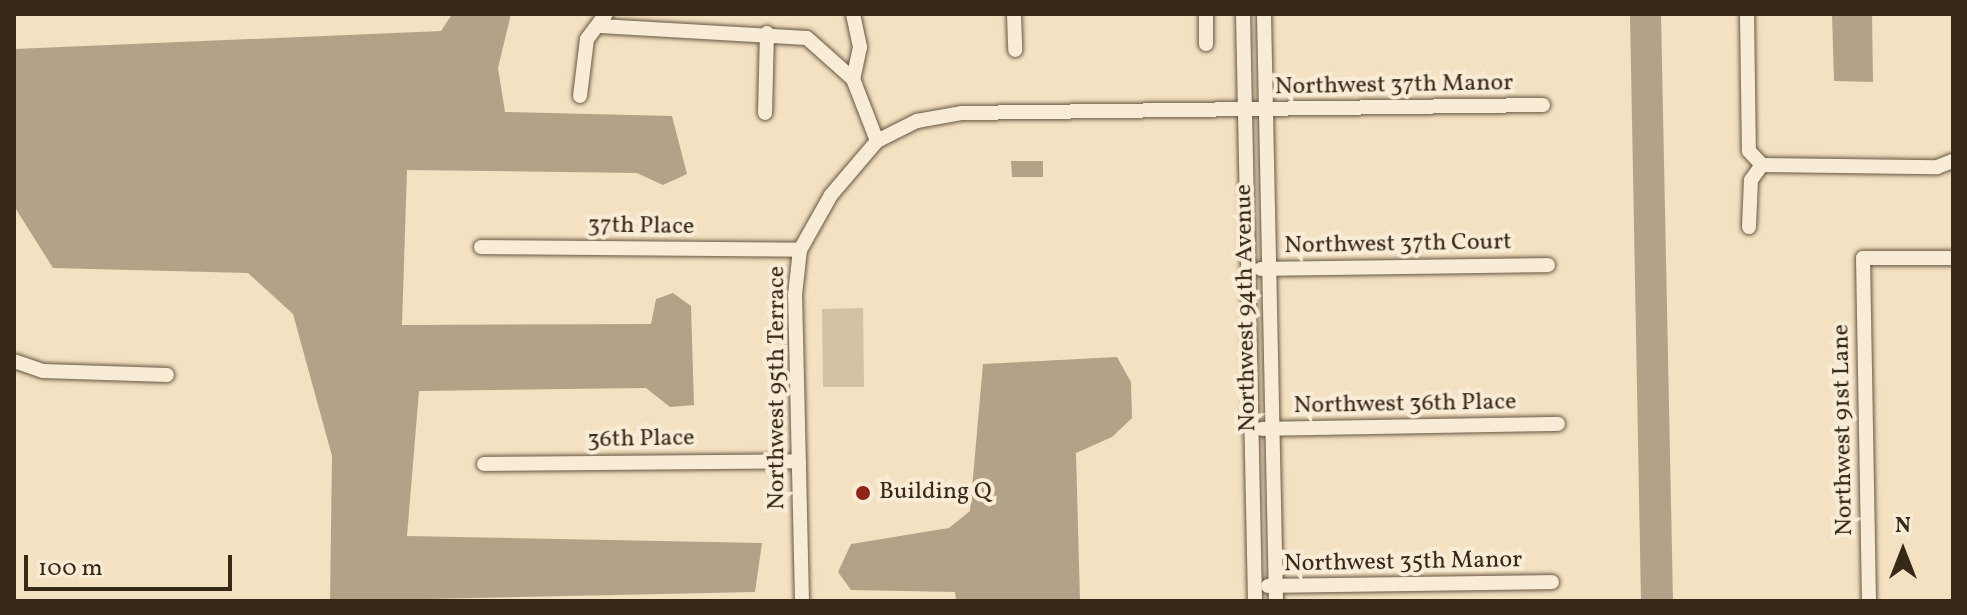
<!DOCTYPE html>
<html>
<head>
<meta charset="utf-8">
<style>
	body { margin:0 }
	#map { position:relative; width:1967px; height:615px; overflow:hidden; background:#f4e1c1; font-family:Vollkorn,serif }
	div>[style] { position:absolute }
	.green>* { inset:0; background:#d4c2a4 }
	.water>* { inset:0; background:#b4a288 }
	.roads { filter:drop-shadow(0 0 2px #665742) drop-shadow(0 0 2px #665742) }
	.minor>* { height:14px; margin:-7px; padding:0 7px; transform-origin:7px; border-radius:7px; background:#f8ecd7 }
	.dots>* { width:22px; height:22px; translate:-50% -50%; box-sizing:border-box; border:4px solid #f8ecd7; border-radius:50% }
	span { translate:-50% -50%; white-space:nowrap; text-align:center; line-height:1.15; -webkit-text-stroke:8px #f8ecd7; paint-order:stroke }
	.street-label { font-size:24px; color:#372918 }
	.poi-label { font-size:24px; color:#372918 }
	.left { translate:0 -50%; text-align:left }
	.frame { position:absolute; inset:0; border:16px solid #372918; pointer-events:none }
	.north { position:absolute; left:1863px; top:511px; width:80px; height:80px; -webkit-text-stroke:6px #f8ecd7; paint-order:stroke; rotate:0deg; font-size:22px; font-weight:700; line-height:32px; text-align:center; color:#372918 }
	.north::after { content:''; display:block; margin:auto; width:28px; height:36px; background:#372918; clip-path:polygon(50% 0,100% 100%,50% 72%,0 100%) }
	.scale { position:absolute; left:24px; top:555px; width:208px; height:36px; box-sizing:border-box; border:4px solid #372918; border-top:0; padding-left:10px; font-size:24px; line-height:28px; white-space:nowrap; color:#372918; -webkit-text-stroke:6px #f8ecd7; paint-order:stroke }
</style>
</head>
<body>
<div id="map">
	<div class="green">
		<div style="clip-path:polygon(863px 308px,864px 387px,823px 387px,822px 309px)"></div>
	</div>
	<div class="water">
		<div style="clip-path:polygon(452px 14px,511px 14px,498px 68px,505px 112px,672px 116px,687px 174px,663px 185px,637px 173px,407px 170px,402px 325px,651px 324px,656px 299px,673px 293px,691px 306px,694px 405px,670px 407px,646px 388px,419px 391px,407px 536px,762px 543px,755px 592px,330px 601px,332px 456px,293px 314px,248px 273px,53px 268px,14px 206px,14px 49px,441px 31px)"></div>
		<div style="clip-path:polygon(1630px 14px,1661px 14px,1673px 601px,1641px 601px)"></div>
		<div style="clip-path:polygon(1832px 14px,1872px 14px,1873px 82px,1834px 81px)"></div>
		<div style="clip-path:polygon(1011px 161px,1043px 161px,1043px 177px,1012px 177px)"></div>
		<div style="clip-path:polygon(1117px 357px,1131px 382px,1132px 418px,1112px 437px,1076px 453px,1080px 601px,956px 601px,955px 592px,851px 590px,838px 572px,851px 544px,949px 528px,970px 511px,983px 364px)"></div>
	</div>
	<div class="roads">
		<div class="minor">
			<div style="left:853px;top:14px;width:34px;rotate:78deg"></div>
			<div style="left:860px;top:47px;width:33px;rotate:102deg"></div>
			<div style="left:853px;top:79px;width:66px;rotate:68.8deg"></div>
			<div style="left:1014px;top:14px;width:36px;rotate:88deg"></div>
			<div style="left:1243px;top:14px;width:587px;rotate:88.83deg"></div>
			<div style="left:1264px;top:14px;width:587px;rotate:88.83deg"></div>
			<div style="left:1747px;top:14px;width:137px;rotate:89.2deg"></div>
			<div style="left:1749px;top:151px;width:19px;rotate:47deg"></div>
			<div style="left:600px;top:26px;width:207px;rotate:3.3deg"></div>
			<div style="left:807px;top:38px;width:62px;rotate:41.7deg"></div>
			<div style="left:1206px;top:44px;width:30px;rotate:-90deg"></div>
			<div style="left:580px;top:96px;width:57px;rotate:-83deg"></div>
			<div style="left:587px;top:39px;width:31px;rotate:-53deg"></div>
			<div style="left:765px;top:113px;width:80px;rotate:-88.6deg"></div>
			<div style="left:1762px;top:165px;width:175px;rotate:0.7deg"></div>
			<div style="left:1937px;top:167px;width:17px;rotate:-21deg"></div>
			<div style="left:1749px;top:227px;width:47px;rotate:-87.6deg"></div>
			<div style="left:1751px;top:180px;width:19px;rotate:-54deg"></div>
			<div style="left:481px;top:247px;width:319px;rotate:0.5deg"></div>
			<div style="left:1261px;top:269px;width:287px;rotate:-0.8deg"></div>
			<div style="left:14px;top:361px;width:31px;rotate:19deg"></div>
			<div style="left:43px;top:371px;width:124px;rotate:1.8deg"></div>
			<div style="left:1262px;top:429px;width:296px;rotate:-1deg"></div>
			<div style="left:484px;top:464px;width:315px;rotate:-0.5deg"></div>
			<div style="left:1268px;top:586px;width:284px;rotate:-0.8deg"></div>
			<div style="left:802px;top:601px;width:306px;rotate:-91.3deg"></div>
			<div style="left:795px;top:295px;width:45px;rotate:-83.7deg"></div>
			<div style="left:800px;top:250px;width:63px;rotate:-60.6deg"></div>
			<div style="left:831px;top:195px;width:71px;rotate:-49.6deg"></div>
			<div style="left:877px;top:141px;width:45px;rotate:-26.6deg"></div>
			<div style="left:917px;top:121px;width:46px;rotate:-10.1deg"></div>
			<div style="left:962px;top:113px;width:581px;rotate:-0.79deg"></div>
			<div style="left:1869px;top:601px;width:343px;rotate:-91deg"></div>
			<div style="left:1863px;top:258px;width:90px"></div>
		</div>
	</div>
	<div class="dots">
		<div style="left:863px;top:493px;background:#8f2418"></div>
	</div>
	<div class="street-label">
		<span style="left:1394px;top:86px;rotate:-1deg">Northwest 37th Manor</span>
		<span style="left:641px;top:227px;rotate:1deg">37th Place</span>
		<span style="left:1398px;top:245px;rotate:-1deg">Northwest 37th Court</span>
		<span style="left:1247px;top:308px;rotate:-91deg">Northwest 94th Avenue</span>
		<span style="left:778px;top:388px;rotate:-90deg">Northwest 95th Terrace</span>
		<span style="left:1405px;top:405px;rotate:-1deg">Northwest 36th Place</span>
		<span style="left:1844px;top:430px;rotate:-91deg">Northwest 91st Lane</span>
		<span style="left:641px;top:440px;rotate:-1deg">36th Place</span>
		<span style="left:1403px;top:563px;rotate:-1deg">Northwest 35th Manor</span>
	</div>
	<div class="poi-label">
		<span class="left" style="left:879px;top:493px">Building Q</span>
	</div>
	<div class="frame"></div>
	<div class="north">N</div>
	<div class="scale">100 m</div>
</div>
</body>
</html>
